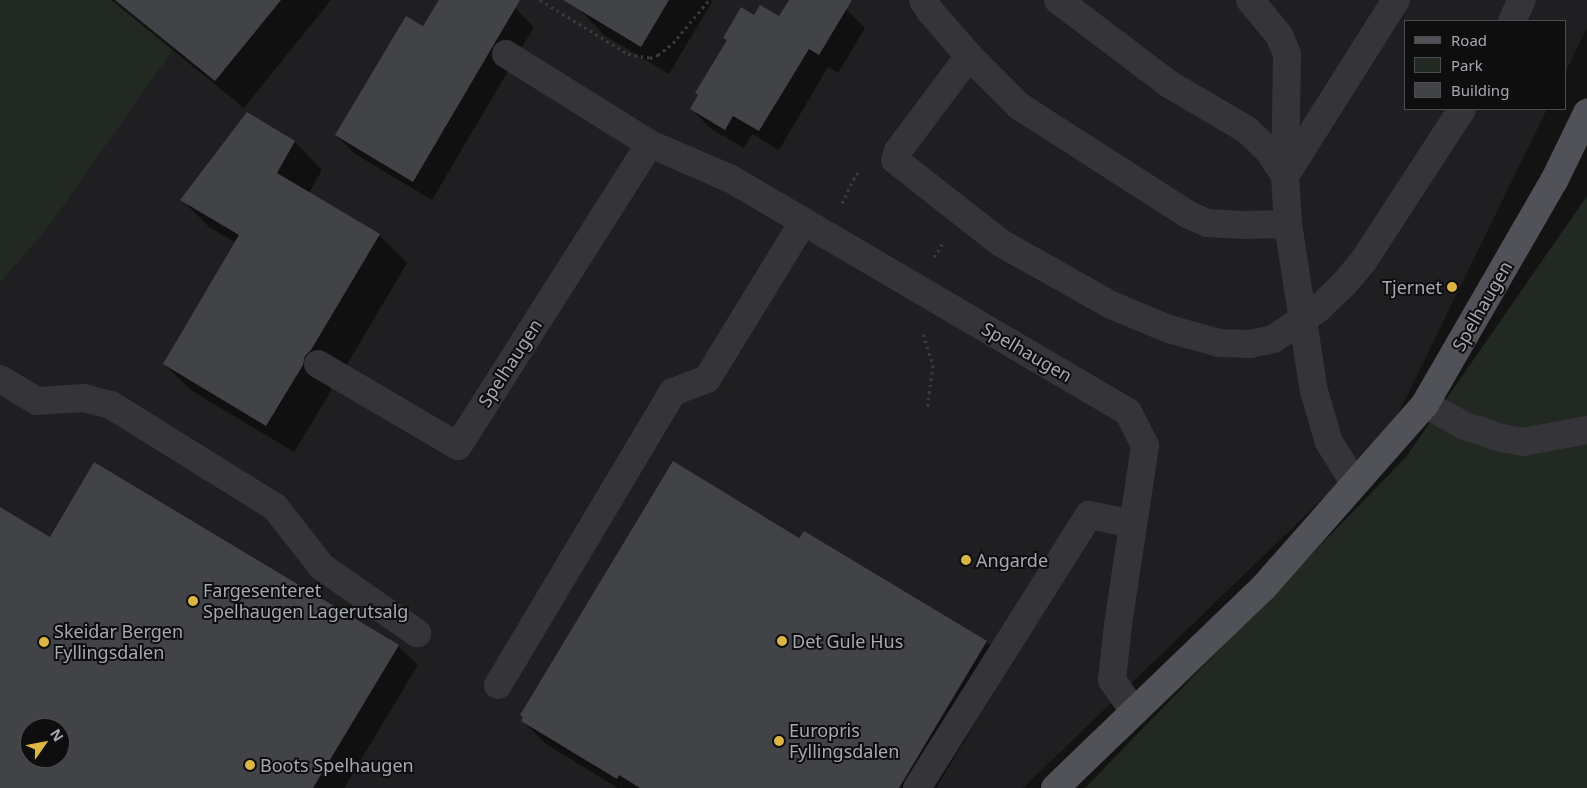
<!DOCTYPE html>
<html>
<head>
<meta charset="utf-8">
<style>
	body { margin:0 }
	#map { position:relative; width:1587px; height:788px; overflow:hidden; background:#131314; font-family:"Noto Sans",sans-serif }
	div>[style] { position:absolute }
	.built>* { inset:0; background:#1f1f21 }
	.green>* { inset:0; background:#222923 }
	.shadow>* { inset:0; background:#0007 }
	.building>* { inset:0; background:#424347 }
	.path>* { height:3px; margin-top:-1.5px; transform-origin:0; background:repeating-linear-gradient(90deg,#3b3c40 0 2.5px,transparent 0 6.5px) }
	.minor>* { height:28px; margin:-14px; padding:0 14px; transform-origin:14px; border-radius:14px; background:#353539 }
	.major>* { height:28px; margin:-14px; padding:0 14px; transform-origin:14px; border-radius:14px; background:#515258 }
	.dots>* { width:14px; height:14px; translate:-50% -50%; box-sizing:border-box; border:2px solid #0e0e0f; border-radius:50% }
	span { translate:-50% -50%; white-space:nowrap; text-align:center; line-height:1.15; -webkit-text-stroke:4px #0e0e0f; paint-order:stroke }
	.poi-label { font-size:18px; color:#a6a9b3 }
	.right { translate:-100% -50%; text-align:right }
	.left { translate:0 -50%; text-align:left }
	.street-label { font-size:18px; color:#a6a9b3 }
	.legend { position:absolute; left:1404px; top:20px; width:162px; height:90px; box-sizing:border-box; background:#0e0e0f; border:1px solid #4b4c51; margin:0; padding:6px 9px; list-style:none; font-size:15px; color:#a6a9b3 }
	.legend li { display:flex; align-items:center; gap:10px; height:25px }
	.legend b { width:25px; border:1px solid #4b4c51 }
	.north { position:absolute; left:20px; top:718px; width:50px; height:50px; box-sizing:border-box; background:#0e0e0f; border:1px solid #4b4c51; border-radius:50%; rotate:57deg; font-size:14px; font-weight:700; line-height:20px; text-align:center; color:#a6a9b3 }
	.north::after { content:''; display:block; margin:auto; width:18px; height:22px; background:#ddb543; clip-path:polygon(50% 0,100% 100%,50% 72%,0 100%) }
</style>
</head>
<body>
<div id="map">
	<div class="built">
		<div style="clip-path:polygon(evenodd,0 0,1587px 0,1587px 28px,1566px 71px,1566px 21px,1406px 21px,1406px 109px,1547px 109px,1381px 449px,1342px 480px,1023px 788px,0 788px,0 0,30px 728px,60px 728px,60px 758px,30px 758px,30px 728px)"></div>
	</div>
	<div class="green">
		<div style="clip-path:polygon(0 0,208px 0,46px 230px,0 282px)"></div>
		<div style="clip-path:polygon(1587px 196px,1587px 788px,1085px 788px,1406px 457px)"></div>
	</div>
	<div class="shadow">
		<div style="clip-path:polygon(111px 0,331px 0,244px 108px)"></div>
		<div style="clip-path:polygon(440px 0,501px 0,515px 8px,534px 27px,432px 200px,355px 154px,336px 135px,424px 27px)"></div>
		<div style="clip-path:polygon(581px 0,713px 0,669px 74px,604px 35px,577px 7px)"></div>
		<div style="clip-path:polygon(791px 0,832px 0,846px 9px,865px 28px,838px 73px,828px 67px,779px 150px,752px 134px,744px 148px,710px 128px,691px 109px,727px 41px,724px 38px,755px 17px,780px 18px)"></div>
		<div style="clip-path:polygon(247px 113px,295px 142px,322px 170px,309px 193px,379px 235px,407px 263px,339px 378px,332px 384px,330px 393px,294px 452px,192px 391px,164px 364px,236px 243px,209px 227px,182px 200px)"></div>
		<div style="clip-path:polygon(evenodd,95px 463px,398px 646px,418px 665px,344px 788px,0 788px,0 509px,50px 538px,95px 463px,30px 728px,60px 728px,60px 758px,30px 758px,30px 728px)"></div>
		<div style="clip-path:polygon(804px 532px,987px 642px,1010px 666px,936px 788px,618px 788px,546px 744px,523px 721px,800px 539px)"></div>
	</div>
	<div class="building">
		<div style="clip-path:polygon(115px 0,281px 0,215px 81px)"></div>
		<div style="clip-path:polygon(439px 0,520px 0,413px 182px,335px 135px,406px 16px,423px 26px)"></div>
		<div style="clip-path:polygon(563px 0,669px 0,641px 47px)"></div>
		<div style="clip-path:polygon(789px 0,852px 0,819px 55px,809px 49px,759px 131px,733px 116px,725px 130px,690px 109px,698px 95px,695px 93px,727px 40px,723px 38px,741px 7px,754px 15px,760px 5px,779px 16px)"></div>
		<div style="clip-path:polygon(247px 112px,295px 141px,277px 173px,380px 234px,311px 350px,305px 356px,303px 365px,266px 426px,163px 364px,239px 235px,180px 200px)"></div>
		<div style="clip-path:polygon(673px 461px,799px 538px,804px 531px,987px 641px,899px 788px,640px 788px,619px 775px,617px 779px,521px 721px,523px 717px,520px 715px)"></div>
		<div style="clip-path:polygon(evenodd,94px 462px,399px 645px,313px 788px,0 788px,0 507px,50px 537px,94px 462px,30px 728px,60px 728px,60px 758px,30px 758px,30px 728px)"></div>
	</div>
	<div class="path">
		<div style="left:540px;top:0;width:103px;rotate:31.5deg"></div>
		<div style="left:628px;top:54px;width:22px;rotate:10deg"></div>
		<div style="left:650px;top:58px;width:9px;rotate:-21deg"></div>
		<div style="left:658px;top:55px;width:19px;rotate:-39deg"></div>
		<div style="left:673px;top:43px;width:56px;rotate:-50.1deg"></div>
		<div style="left:842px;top:203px;width:32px;rotate:-64deg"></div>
		<div style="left:856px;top:174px;width:6px;rotate:-18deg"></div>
		<div style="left:934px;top:257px;width:19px;rotate:-58deg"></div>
		<div style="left:923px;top:334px;width:33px;rotate:72deg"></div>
		<div style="left:933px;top:365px;width:44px;rotate:97.8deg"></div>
	</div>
	<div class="minor">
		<div style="left:923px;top:0;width:13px;rotate:58deg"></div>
		<div style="left:930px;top:11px;width:60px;rotate:49.1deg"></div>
		<div style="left:969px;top:56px;width:71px;rotate:45deg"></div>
		<div style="left:1019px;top:106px;width:200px;rotate:32.7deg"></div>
		<div style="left:1187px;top:214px;width:22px;rotate:24deg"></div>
		<div style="left:1207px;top:223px;width:37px;rotate:3deg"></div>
		<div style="left:1244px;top:225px;width:44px;rotate:-1.3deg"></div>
		<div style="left:1058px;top:0;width:139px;rotate:37.1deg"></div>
		<div style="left:1169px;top:84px;width:91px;rotate:30.5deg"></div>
		<div style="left:1247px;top:130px;width:29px;rotate:44deg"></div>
		<div style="left:1268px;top:150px;width:31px;rotate:57deg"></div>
		<div style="left:1285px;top:176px;width:208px;rotate:-57.8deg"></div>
		<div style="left:1250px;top:0;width:45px;rotate:50.4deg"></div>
		<div style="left:1279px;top:35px;width:21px;rotate:67deg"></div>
		<div style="left:1287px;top:54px;width:122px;rotate:90.9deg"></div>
		<div style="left:1285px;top:176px;width:48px;rotate:86.4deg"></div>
		<div style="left:1288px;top:224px;width:169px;rotate:81.2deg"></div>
		<div style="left:1314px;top:391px;width:53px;rotate:73.6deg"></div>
		<div style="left:1329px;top:442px;width:49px;rotate:58.2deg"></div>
		<div style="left:1512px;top:21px;width:23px;rotate:-65deg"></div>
		<div style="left:506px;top:54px;width:170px;rotate:32deg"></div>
		<div style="left:650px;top:144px;width:88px;rotate:23.4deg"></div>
		<div style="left:731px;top:179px;width:460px;rotate:30.4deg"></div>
		<div style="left:1128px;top:412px;width:38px;rotate:63deg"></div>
		<div style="left:1145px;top:446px;width:181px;rotate:98.6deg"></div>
		<div style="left:1118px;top:625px;width:55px;rotate:96.2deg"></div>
		<div style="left:1112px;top:680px;width:39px;rotate:55deg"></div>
		<div style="left:969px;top:56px;width:119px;rotate:126.8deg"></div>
		<div style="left:898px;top:151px;width:9px;rotate:108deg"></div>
		<div style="left:895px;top:160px;width:135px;rotate:38.1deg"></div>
		<div style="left:1001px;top:243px;width:126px;rotate:29.4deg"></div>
		<div style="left:1111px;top:305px;width:63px;rotate:22.5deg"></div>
		<div style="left:1169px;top:329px;width:52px;rotate:15.6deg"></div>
		<div style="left:1219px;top:343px;width:31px;rotate:2deg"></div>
		<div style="left:1250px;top:344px;width:24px;rotate:-12deg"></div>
		<div style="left:1273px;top:339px;width:54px;rotate:-33.7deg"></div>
		<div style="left:1318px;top:309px;width:36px;rotate:-44deg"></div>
		<div style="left:1344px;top:284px;width:31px;rotate:-50deg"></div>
		<div style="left:1364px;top:260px;width:180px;rotate:-57deg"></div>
		<div style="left:318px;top:364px;width:162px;rotate:30.4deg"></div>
		<div style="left:458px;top:446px;width:358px;rotate:-57.6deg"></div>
		<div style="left:0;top:379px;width:43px;rotate:30.7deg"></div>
		<div style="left:37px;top:401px;width:47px;rotate:-3.7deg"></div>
		<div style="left:84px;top:398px;width:28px;rotate:15deg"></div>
		<div style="left:111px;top:405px;width:193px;rotate:31.9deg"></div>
		<div style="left:275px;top:507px;width:76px;rotate:51.9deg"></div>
		<div style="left:322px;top:567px;width:116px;rotate:34.8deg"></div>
		<div style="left:1425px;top:404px;width:43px;rotate:28.9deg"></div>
		<div style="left:1463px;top:425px;width:40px;rotate:18.9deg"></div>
		<div style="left:1501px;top:438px;width:22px;rotate:10deg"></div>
		<div style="left:1523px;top:442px;width:65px;rotate:-10.6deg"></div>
		<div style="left:498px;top:685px;width:341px;rotate:-59.2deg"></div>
		<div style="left:673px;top:392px;width:36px;rotate:-21deg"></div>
		<div style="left:707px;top:379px;width:185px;rotate:-58.5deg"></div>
		<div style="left:917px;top:788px;width:323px;rotate:-57.8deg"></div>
		<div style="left:1089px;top:515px;width:45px;rotate:11.6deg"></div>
	</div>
	<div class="major">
		<div style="left:1055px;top:788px;width:289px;rotate:-43.9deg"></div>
		<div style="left:1263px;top:588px;width:245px;rotate:-48.6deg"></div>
		<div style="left:1425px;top:404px;width:258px;rotate:-60deg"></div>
		<div style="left:1554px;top:181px;width:76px;rotate:-64.1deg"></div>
	</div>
	<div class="dots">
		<div style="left:1452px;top:287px;background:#ddb543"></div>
		<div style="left:966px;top:560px;background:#ddb543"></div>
		<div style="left:193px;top:601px;background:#ddb543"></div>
		<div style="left:782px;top:641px;background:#ddb543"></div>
		<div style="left:44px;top:642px;background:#ddb543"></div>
		<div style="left:779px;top:741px;background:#ddb543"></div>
		<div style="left:250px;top:765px;background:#ddb543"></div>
	</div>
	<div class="poi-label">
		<span class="right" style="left:1442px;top:287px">Tjernet</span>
		<span class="left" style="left:976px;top:560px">Angarde</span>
		<span class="left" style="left:203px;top:601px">Fargesenteret<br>Spelhaugen Lagerutsalg</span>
		<span class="left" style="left:54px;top:642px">Skeidar Bergen<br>Fyllingsdalen</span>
		<span class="left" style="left:792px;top:641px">Det Gule Hus</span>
		<span class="left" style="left:789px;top:741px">Europris<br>Fyllingsdalen</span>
		<span class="left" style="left:260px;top:765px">Boots Spelhaugen</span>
	</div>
	<div class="street-label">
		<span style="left:1482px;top:306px;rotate:-60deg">Spelhaugen</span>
		<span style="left:1027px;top:352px;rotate:30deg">Spelhaugen</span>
		<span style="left:510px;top:363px;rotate:-57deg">Spelhaugen</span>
	</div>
	<ul class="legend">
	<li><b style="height:6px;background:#515258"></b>Road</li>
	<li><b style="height:14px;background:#222923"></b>Park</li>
	<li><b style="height:14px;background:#424347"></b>Building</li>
	</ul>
	<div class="north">N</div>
</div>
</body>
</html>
